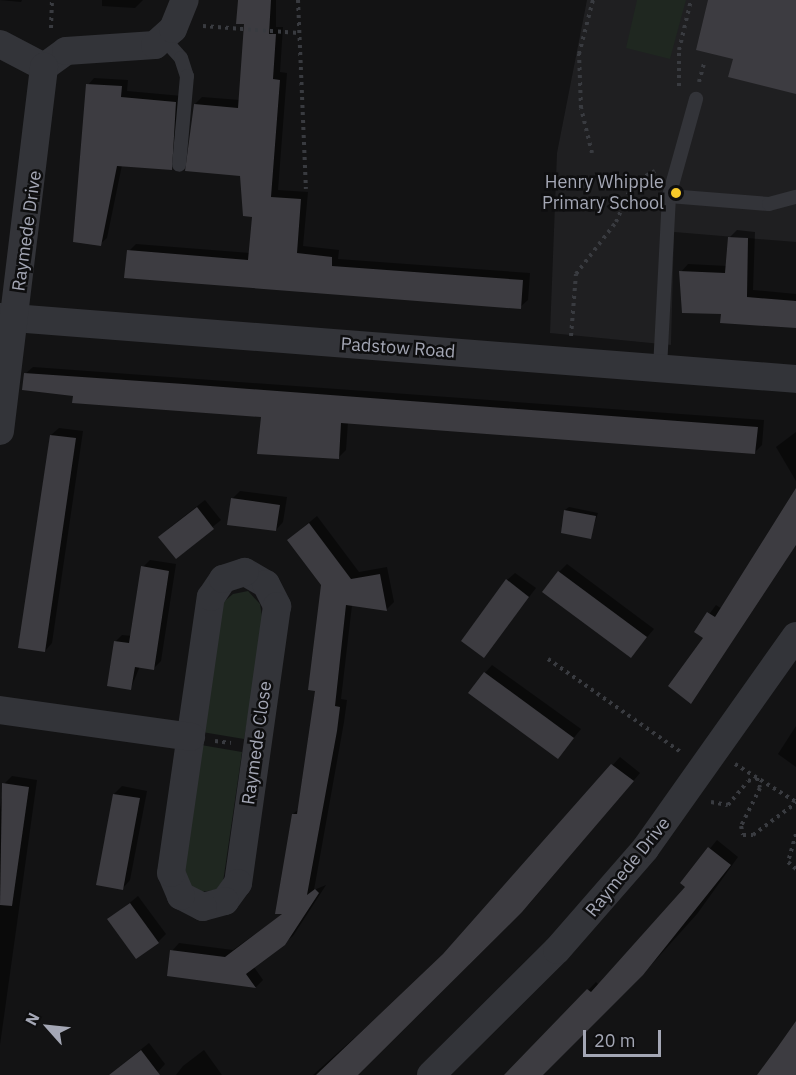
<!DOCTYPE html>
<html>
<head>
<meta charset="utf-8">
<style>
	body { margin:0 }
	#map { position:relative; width:796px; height:1075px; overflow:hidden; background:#131314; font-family:"IBM Plex Sans",sans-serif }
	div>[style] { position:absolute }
	.built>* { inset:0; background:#1f1f21 }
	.green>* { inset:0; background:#1f2720 }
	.shadow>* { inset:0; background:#0007 }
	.building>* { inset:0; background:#3d3c41 }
	.path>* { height:4px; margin-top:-2px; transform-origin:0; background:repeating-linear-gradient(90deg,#393b40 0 3px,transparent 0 7.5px) }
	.lane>* { height:14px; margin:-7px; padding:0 7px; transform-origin:7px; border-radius:7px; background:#333439 }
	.street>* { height:28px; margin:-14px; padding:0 14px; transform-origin:14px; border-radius:14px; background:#333439 }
	.dots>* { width:16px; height:16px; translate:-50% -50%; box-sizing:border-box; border:3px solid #0e0e0f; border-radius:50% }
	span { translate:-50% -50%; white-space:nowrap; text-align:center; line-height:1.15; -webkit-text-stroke:5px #0e0e0f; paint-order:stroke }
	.poi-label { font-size:18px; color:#a4a7b5 }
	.right { translate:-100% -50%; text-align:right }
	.street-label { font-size:18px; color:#a4a7b5 }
	.north { position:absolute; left:18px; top:997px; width:60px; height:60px; -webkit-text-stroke:4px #0e0e0f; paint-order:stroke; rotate:297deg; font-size:16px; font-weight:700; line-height:24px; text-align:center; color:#a4a7b5 }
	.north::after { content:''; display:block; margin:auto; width:21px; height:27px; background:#a4a7b5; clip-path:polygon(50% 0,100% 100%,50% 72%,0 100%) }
	.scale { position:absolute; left:583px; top:1030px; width:78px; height:27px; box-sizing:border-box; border:3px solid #a4a7b5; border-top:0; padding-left:8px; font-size:18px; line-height:21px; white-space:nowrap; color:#a4a7b5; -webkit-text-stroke:4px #0e0e0f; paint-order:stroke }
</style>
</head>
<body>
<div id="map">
	<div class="built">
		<div style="clip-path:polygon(587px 0,796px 0,796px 242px,674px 232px,671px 345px,550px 333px,557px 153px)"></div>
	</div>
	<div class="green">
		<div style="clip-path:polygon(637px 0,686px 0,670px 59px,626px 48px)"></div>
		<div style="clip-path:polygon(248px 591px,260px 604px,264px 628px,244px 739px,202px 732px,221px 604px,233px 594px)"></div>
		<div style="clip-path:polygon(201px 745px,242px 752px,222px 889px,200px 892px,184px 883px,182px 870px)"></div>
	</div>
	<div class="shadow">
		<div style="clip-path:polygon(0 0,22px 0,21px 2px)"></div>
		<div style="clip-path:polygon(102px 0,143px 0,135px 8px,102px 6px)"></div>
		<div style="clip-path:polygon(238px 0,276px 0,276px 27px,283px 27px,280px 72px,287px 73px,278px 190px,308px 192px,303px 246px,339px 250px,338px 259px,530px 273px,528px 300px,520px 307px,129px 251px,136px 244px,250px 253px,253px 215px,241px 175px,195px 104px,202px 97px,240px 100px,246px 23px,237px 22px)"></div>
		<div style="clip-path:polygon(94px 78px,128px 80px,127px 91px,182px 96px,178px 162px,171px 169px,122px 165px,107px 238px,100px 244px,88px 85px)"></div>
		<div style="clip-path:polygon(737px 230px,755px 232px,753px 290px,796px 294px,796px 327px,723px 312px,681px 272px,688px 264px,727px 266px,729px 238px)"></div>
		<div style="clip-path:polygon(33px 367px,764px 420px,762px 445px,754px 453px,348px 422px,346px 450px,338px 458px,262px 416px,74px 395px,25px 374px)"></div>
		<div style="clip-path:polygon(59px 428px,83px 431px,52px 643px,45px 651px,51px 435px)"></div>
		<div style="clip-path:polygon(796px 432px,796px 481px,776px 447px)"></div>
		<div style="clip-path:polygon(240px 491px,287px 497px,283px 522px,276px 530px,232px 499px)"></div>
		<div style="clip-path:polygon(796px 498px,796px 544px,691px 702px,706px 638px,696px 632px,716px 605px,722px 609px)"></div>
		<div style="clip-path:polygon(205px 500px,221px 520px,176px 557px,168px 529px)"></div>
		<div style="clip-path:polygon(569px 507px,598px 513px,590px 537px,565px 510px)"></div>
		<div style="clip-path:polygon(317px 516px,359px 572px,387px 567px,394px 602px,386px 610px,352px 605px,341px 699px,347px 700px,344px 722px,314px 890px,326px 885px,293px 936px,254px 967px,263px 980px,256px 987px,168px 975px,172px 951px,179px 943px,233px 950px,284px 913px,293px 814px,300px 808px,317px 689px,322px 584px,288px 540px)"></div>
		<div style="clip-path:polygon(150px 560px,176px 564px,161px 661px,154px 668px,140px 666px,131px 688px,115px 642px,122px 635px,132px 636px,143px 567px)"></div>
		<div style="clip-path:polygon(567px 564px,654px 629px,631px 656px,559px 572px)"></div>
		<div style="clip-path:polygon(515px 573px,536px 588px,484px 656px,507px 580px)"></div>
		<div style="clip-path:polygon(492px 665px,581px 729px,558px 757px,485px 673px)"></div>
		<div style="clip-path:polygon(796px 726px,796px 767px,778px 754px)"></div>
		<div style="clip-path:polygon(620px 757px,640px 773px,530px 903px,355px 1075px,313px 1075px,431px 969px)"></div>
		<div style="clip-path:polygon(12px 776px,37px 780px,0 1045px,0 810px,4px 784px)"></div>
		<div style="clip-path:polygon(122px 786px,147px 791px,130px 880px,123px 888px,114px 794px)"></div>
		<div style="clip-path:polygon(717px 840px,738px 857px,697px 914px,635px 983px,539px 1075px,506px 1075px,596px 982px,599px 985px,687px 887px,682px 883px)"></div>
		<div style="clip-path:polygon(138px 896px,166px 934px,158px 942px,109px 920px)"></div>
		<div style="clip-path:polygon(149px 1043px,165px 1064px,158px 1072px,109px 1075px)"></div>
		<div style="clip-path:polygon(204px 1050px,222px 1075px,176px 1075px,183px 1066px)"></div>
	</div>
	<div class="building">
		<div style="clip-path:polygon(238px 0,271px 0,269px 34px,276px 34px,273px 79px,280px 80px,271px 197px,301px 199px,297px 253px,332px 257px,332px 266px,523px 280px,521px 309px,124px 278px,127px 250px,248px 260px,252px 217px,243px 216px,240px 176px,185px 171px,194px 104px,238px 108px,244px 24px,236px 24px)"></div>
		<div style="clip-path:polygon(708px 0,796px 0,796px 94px,728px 77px,733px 59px,696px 50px)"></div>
		<div style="clip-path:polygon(86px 84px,122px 86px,121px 97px,176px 102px,172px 170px,117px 166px,101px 246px,73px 242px)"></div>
		<div style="clip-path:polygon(728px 237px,748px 238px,747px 297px,796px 301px,796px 328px,720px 323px,721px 314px,682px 313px,679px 271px,725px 273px)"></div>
		<div style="clip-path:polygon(24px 373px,184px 384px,758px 427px,755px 454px,341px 423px,339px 459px,257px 454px,261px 417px,72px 403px,73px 396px,22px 390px)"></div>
		<div style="clip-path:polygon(50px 435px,76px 438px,45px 652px,18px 648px)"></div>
		<div style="clip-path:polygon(796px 488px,796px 545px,691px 704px,668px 686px,703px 638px,694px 632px,707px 612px,715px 617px)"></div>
		<div style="clip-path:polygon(231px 498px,280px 505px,276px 531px,227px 525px)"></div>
		<div style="clip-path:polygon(197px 507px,214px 529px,176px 559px,158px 537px)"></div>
		<div style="clip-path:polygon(564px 510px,596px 516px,591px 539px,561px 533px)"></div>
		<div style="clip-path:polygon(309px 523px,351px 579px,380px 574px,387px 611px,346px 605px,335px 706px,340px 707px,337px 731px,307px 895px,315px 889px,319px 893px,285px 945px,246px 974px,256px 988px,167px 976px,170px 950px,225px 957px,282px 914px,275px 914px,292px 814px,297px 814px,315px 691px,308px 690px,321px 585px,287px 540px)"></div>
		<div style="clip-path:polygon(141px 566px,169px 571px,154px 670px,135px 667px,131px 690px,107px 686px,114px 641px,129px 643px)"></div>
		<div style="clip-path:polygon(558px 571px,647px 637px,631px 658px,542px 592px)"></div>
		<div style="clip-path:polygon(506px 579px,529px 597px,484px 658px,461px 641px)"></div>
		<div style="clip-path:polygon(484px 672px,574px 738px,558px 759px,468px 693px)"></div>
		<div style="clip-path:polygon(611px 764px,634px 781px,522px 912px,358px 1075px,316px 1075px,443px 954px)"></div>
		<div style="clip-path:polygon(2px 783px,29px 787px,12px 906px,0 905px)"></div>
		<div style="clip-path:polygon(113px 794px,140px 798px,123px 890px,96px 885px)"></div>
		<div style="clip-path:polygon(708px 847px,731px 865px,643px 975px,543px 1075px,504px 1075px,587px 989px,591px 992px,685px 887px,680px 883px)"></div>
		<div style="clip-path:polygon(130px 903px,159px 943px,136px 959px,107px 919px)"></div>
		<div style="clip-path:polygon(796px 1021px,796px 1075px,757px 1075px,777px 1048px)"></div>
		<div style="clip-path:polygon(141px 1050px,160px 1075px,109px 1075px)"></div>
	</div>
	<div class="path">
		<div style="left:298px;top:0;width:189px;rotate:87.6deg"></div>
		<div style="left:203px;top:26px;width:96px;rotate:4.2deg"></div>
		<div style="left:51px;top:28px;width:28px;rotate:-88deg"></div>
		<div style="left:699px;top:82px;width:20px;rotate:-75deg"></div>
		<div style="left:679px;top:86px;width:36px;rotate:-90deg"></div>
		<div style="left:679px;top:50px;width:51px;rotate:-76.5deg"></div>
		<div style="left:592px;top:153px;width:46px;rotate:-103.7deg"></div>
		<div style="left:581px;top:108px;width:54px;rotate:-92.1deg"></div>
		<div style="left:579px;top:54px;width:56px;rotate:-75.5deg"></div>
		<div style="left:571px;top:336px;width:62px;rotate:-85.4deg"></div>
		<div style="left:576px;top:274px;width:66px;rotate:-52.4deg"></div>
		<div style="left:616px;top:222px;width:43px;rotate:-66.4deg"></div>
		<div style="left:633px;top:183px;width:25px;rotate:-29deg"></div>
		<div style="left:548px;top:659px;width:164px;rotate:35deg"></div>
		<div style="left:215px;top:741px;width:16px;rotate:7deg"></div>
		<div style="left:735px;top:764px;width:72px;rotate:31.9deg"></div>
		<div style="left:711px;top:802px;width:17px;rotate:10deg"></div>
		<div style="left:728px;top:805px;width:31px;rotate:-50deg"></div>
		<div style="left:748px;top:781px;width:9px;rotate:-18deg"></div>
		<div style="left:757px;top:778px;width:10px;rotate:73deg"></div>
		<div style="left:760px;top:788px;width:42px;rotate:116.6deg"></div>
		<div style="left:741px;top:826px;width:9px;rotate:77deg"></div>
		<div style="left:743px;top:835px;width:10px"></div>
		<div style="left:753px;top:835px;width:54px;rotate:-36.7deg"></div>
		<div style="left:796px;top:834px;width:29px;rotate:106deg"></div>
		<div style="left:788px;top:862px;width:11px;rotate:41deg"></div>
	</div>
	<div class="lane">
		<div style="left:164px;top:39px;width:25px;rotate:48deg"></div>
		<div style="left:181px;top:58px;width:19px;rotate:72deg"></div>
		<div style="left:187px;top:76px;width:89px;rotate:95.1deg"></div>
		<div style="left:669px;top:196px;width:101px;rotate:-74.4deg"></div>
		<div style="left:660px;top:368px;width:172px;rotate:-87deg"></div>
		<div style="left:669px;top:196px;width:100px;rotate:4.6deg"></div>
		<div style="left:769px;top:204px;width:28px;rotate:-15deg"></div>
	</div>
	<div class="street">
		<div style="left:0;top:44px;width:50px;rotate:27.6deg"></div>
		<div style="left:44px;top:67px;width:27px;rotate:-36deg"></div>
		<div style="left:66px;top:51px;width:89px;rotate:-3.9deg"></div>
		<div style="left:155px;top:45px;width:24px;rotate:-42deg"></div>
		<div style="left:173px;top:29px;width:31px;rotate:-68deg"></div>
		<div style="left:0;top:317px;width:798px;rotate:4.45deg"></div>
		<div style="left:0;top:431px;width:367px;rotate:-83.1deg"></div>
		<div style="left:245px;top:572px;width:24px;rotate:30deg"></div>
		<div style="left:266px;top:584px;width:25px;rotate:63deg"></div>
		<div style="left:277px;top:606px;width:280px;rotate:98deg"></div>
		<div style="left:238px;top:883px;width:22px;rotate:126deg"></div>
		<div style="left:225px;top:901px;width:23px;rotate:165deg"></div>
		<div style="left:203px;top:907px;width:25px;rotate:-153deg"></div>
		<div style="left:181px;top:896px;width:25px;rotate:-113deg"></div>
		<div style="left:171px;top:873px;width:279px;rotate:-81.8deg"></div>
		<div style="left:211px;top:597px;width:22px;rotate:-56deg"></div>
		<div style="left:223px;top:579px;width:23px;rotate:-18deg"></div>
		<div style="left:0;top:710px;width:193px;rotate:8deg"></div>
		<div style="left:431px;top:1075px;width:177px;rotate:-44.8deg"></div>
		<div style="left:557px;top:950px;width:134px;rotate:-48.9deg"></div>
		<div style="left:645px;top:849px;width:261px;rotate:-54.7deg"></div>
	</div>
	<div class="dots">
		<div style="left:676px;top:193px;background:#f6c829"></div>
	</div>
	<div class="poi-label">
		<span class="right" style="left:664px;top:193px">Henry Whipple<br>Primary School</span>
	</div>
	<div class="street-label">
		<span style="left:27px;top:231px;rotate:-82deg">Raymede Drive</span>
		<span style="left:398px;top:348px;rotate:4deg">Padstow Road</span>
		<span style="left:257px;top:743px;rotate:-82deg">Raymede Close</span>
		<span style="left:628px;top:867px;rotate:-51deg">Raymede Drive</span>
	</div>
	<div class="north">N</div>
	<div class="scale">20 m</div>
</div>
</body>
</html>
